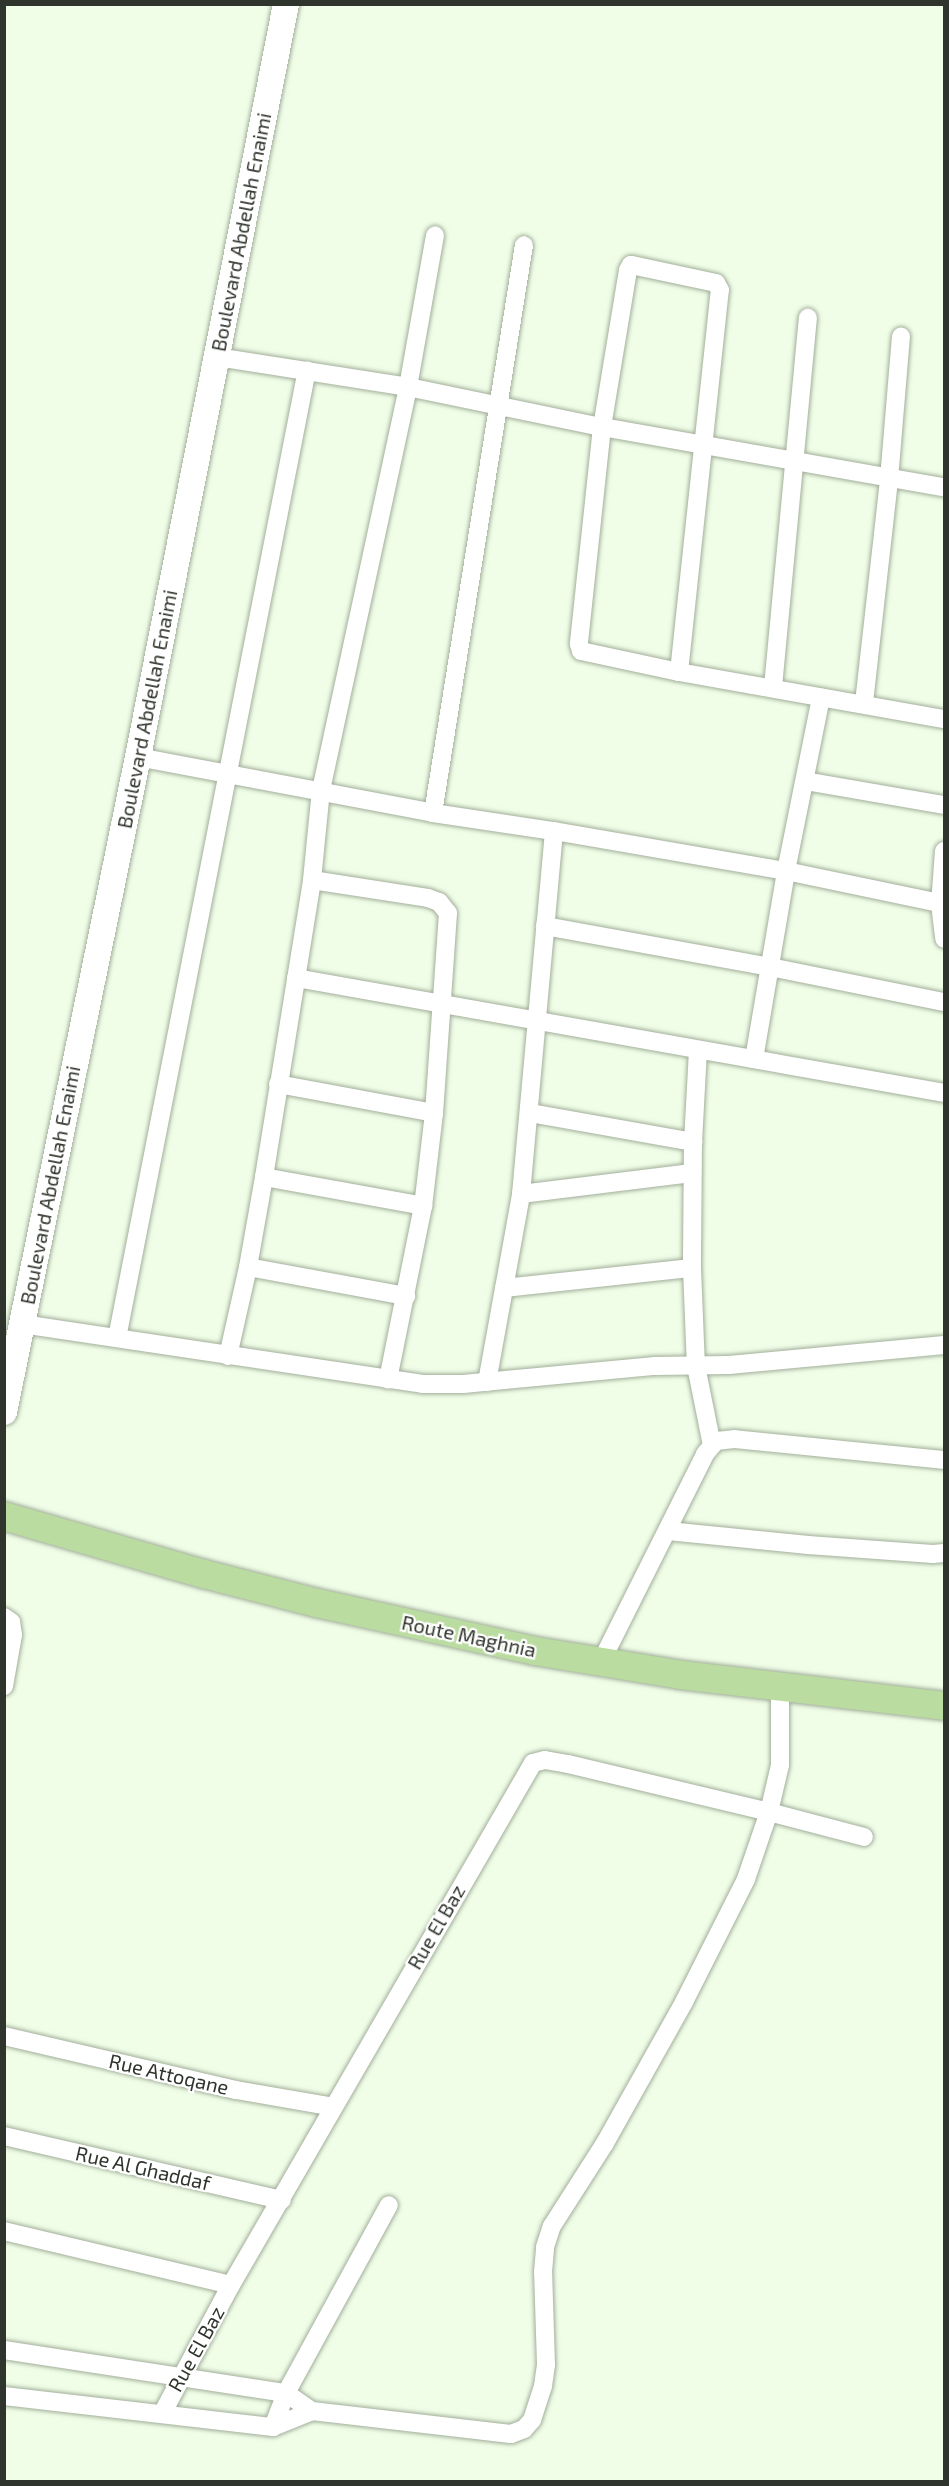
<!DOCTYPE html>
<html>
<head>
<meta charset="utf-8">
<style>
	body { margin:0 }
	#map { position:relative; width:949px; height:2486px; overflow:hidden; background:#f0fee8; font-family:"Exo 2",sans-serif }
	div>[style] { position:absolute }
	.roads { filter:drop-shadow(0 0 2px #a2ae9a) drop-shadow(0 0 2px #a2ae9a) }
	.street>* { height:18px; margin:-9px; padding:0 9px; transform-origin:9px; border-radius:9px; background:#fff }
	.secondary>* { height:26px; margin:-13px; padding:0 13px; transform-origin:13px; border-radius:13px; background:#fff }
	.primary>* { height:28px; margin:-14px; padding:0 14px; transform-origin:14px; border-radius:14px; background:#badca0 }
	span { translate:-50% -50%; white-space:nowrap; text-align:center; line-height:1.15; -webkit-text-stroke:4.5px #fff; paint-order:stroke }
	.street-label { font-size:20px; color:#2f342c }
	.frame { position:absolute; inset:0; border:6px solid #2f342c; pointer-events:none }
</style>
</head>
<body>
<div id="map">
	<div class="roads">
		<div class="street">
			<div style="left:217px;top:357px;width:193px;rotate:8.9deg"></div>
			<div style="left:408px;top:387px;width:198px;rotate:11.7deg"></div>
			<div style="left:602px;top:427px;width:347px;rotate:10deg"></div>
			<div style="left:679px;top:672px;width:384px;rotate:-83.9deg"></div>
			<div style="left:720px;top:290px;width:8px;rotate:-120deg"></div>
			<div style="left:716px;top:283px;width:87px;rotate:-168deg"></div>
			<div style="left:631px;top:265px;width:6px;rotate:121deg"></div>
			<div style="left:628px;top:270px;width:159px;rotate:99.4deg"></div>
			<div style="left:602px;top:427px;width:218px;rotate:96.1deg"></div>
			<div style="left:579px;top:644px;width:7px;rotate:74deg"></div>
			<div style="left:581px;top:651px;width:100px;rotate:12.1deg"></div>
			<div style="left:679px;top:672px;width:269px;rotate:10.1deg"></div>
			<div style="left:773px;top:687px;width:371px;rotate:-84.6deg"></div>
			<div style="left:864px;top:703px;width:225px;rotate:-83.6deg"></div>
			<div style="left:889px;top:479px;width:143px;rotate:-85.2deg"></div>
			<div style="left:138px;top:757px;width:300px;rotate:10.7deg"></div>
			<div style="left:433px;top:813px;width:122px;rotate:8.5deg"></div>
			<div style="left:554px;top:831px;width:235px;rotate:9.8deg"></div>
			<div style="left:786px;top:871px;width:161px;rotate:11.8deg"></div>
			<div style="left:805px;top:781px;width:141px;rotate:9.8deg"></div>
			<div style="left:433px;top:813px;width:575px;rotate:-80.9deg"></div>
			<div style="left:944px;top:851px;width:53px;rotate:94.3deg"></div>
			<div style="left:940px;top:904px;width:35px;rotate:83deg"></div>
			<div style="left:312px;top:880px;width:117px;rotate:8.8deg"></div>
			<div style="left:428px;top:898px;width:12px;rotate:20deg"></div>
			<div style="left:439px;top:902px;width:14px;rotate:51deg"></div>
			<div style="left:448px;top:913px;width:200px;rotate:94deg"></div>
			<div style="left:434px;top:1113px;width:94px;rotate:96.7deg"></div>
			<div style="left:423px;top:1206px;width:177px;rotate:101.4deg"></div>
			<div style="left:545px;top:926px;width:229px;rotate:10.3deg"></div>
			<div style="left:770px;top:967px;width:177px;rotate:11.4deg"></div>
			<div style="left:296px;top:978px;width:658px;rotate:10.06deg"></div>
			<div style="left:698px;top:1050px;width:92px;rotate:93.1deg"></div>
			<div style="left:693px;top:1142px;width:126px;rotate:90.5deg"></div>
			<div style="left:692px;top:1268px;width:98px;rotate:87.7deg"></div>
			<div style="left:696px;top:1366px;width:81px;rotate:78.6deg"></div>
			<div style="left:754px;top:1059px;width:191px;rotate:-80.3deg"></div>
			<div style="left:786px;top:871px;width:177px;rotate:-78.6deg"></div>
			<div style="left:278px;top:1084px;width:159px;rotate:10.5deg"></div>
			<div style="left:530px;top:1113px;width:166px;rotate:10.1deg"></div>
			<div style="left:264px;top:1177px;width:162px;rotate:10.3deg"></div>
			<div style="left:521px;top:1194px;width:172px;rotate:-7deg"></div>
			<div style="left:248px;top:1267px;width:161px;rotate:10.4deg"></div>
			<div style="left:504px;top:1288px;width:189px;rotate:-6.1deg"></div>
			<div style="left:22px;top:1324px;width:405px;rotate:8.5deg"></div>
			<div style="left:423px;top:1384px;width:40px"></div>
			<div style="left:463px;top:1384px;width:193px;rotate:-5.4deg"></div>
			<div style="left:655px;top:1366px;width:74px;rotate:-0.8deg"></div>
			<div style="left:729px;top:1365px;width:216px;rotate:-5.3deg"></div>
			<div style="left:117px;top:1338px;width:986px;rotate:-78.9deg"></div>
			<div style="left:228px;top:1356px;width:91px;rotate:-77.3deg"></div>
			<div style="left:248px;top:1267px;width:91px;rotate:-79.9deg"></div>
			<div style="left:264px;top:1177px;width:301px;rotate:-80.8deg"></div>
			<div style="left:312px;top:880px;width:90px;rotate:-84.3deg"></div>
			<div style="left:321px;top:790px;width:412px;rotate:-77.8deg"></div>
			<div style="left:408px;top:387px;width:154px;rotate:-79.9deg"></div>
			<div style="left:487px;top:1382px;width:191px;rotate:-79.7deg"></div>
			<div style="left:521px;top:1194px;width:364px;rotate:-84.8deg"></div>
			<div style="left:668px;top:1531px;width:141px;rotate:5.7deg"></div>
			<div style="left:808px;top:1545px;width:125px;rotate:4.1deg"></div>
			<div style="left:933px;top:1554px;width:11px;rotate:-5deg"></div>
			<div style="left:4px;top:1617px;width:9px;rotate:36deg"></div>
			<div style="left:11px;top:1622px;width:13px;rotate:81deg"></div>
			<div style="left:13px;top:1635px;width:52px;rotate:100deg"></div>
			<div style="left:601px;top:1662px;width:233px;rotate:-63.4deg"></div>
			<div style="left:705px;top:1454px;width:17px;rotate:-50deg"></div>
			<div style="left:716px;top:1441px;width:18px;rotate:-6deg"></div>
			<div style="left:734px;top:1439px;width:211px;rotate:5.7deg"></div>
			<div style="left:4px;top:2036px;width:238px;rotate:13.1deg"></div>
			<div style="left:236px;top:2090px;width:99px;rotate:9.8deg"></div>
			<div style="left:4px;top:2136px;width:285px;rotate:13deg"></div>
			<div style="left:4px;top:2231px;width:233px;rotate:13.4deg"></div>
			<div style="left:4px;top:2350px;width:285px;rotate:8.7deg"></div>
			<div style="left:286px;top:2393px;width:32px;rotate:35deg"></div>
			<div style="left:312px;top:2411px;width:200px;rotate:6.6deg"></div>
			<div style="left:511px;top:2434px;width:14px;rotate:-21deg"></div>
			<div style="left:524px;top:2429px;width:12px;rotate:-48deg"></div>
			<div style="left:532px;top:2420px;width:36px;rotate:-72deg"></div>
			<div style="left:543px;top:2386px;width:21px;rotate:-82deg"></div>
			<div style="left:546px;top:2365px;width:93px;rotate:-91.8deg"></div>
			<div style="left:543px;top:2272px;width:25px;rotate:-85deg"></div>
			<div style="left:545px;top:2247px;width:22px;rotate:-72deg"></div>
			<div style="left:552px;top:2226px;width:98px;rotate:-57.4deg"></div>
			<div style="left:605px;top:2143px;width:162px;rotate:-60.7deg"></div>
			<div style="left:684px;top:2002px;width:138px;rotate:-63.2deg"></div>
			<div style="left:746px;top:1879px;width:71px;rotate:-71.1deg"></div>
			<div style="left:769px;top:1812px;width:48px;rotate:-76.8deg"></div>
			<div style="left:780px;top:1765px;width:78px;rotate:-90deg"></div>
			<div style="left:4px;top:2396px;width:271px;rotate:6.6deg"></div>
			<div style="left:273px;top:2427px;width:42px;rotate:-22.3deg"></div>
			<div style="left:162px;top:2414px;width:146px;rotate:-61.9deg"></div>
			<div style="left:231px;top:2285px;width:603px;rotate:-59.95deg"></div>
			<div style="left:533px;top:1763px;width:12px;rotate:-14deg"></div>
			<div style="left:545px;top:1760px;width:23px;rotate:10deg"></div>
			<div style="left:568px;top:1764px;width:207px;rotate:13.4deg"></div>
			<div style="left:769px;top:1812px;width:98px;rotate:14.7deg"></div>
			<div style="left:273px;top:2427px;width:36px;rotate:-69deg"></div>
			<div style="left:286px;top:2393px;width:214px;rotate:-61.3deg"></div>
		</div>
		<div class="secondary">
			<div style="left:4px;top:1412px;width:669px;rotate:-78.44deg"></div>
			<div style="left:138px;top:757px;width:767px;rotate:-78.88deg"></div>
		</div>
		<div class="primary">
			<div style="left:4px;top:1516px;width:208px;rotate:16.2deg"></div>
			<div style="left:204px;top:1574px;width:117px;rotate:14.4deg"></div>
			<div style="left:317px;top:1603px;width:223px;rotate:12.4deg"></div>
			<div style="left:535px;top:1651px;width:148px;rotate:9.3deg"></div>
			<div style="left:681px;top:1675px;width:265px;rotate:6.7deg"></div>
		</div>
	</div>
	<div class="street-label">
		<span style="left:241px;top:232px;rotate:-79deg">Boulevard Abdellah Enaimi</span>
		<span style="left:147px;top:709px;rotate:-79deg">Boulevard Abdellah Enaimi</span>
		<span style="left:50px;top:1185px;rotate:-79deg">Boulevard Abdellah Enaimi</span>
		<span style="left:469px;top:1636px;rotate:12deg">Route Maghnia</span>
		<span style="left:436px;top:1927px;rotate:-60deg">Rue El Baz</span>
		<span style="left:169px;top:2074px;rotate:13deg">Rue Attoqane</span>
		<span style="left:143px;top:2168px;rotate:13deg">Rue Al Ghaddaf</span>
		<span style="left:196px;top:2349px;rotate:-61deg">Rue El Baz</span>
	</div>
	<div class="frame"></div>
</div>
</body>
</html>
